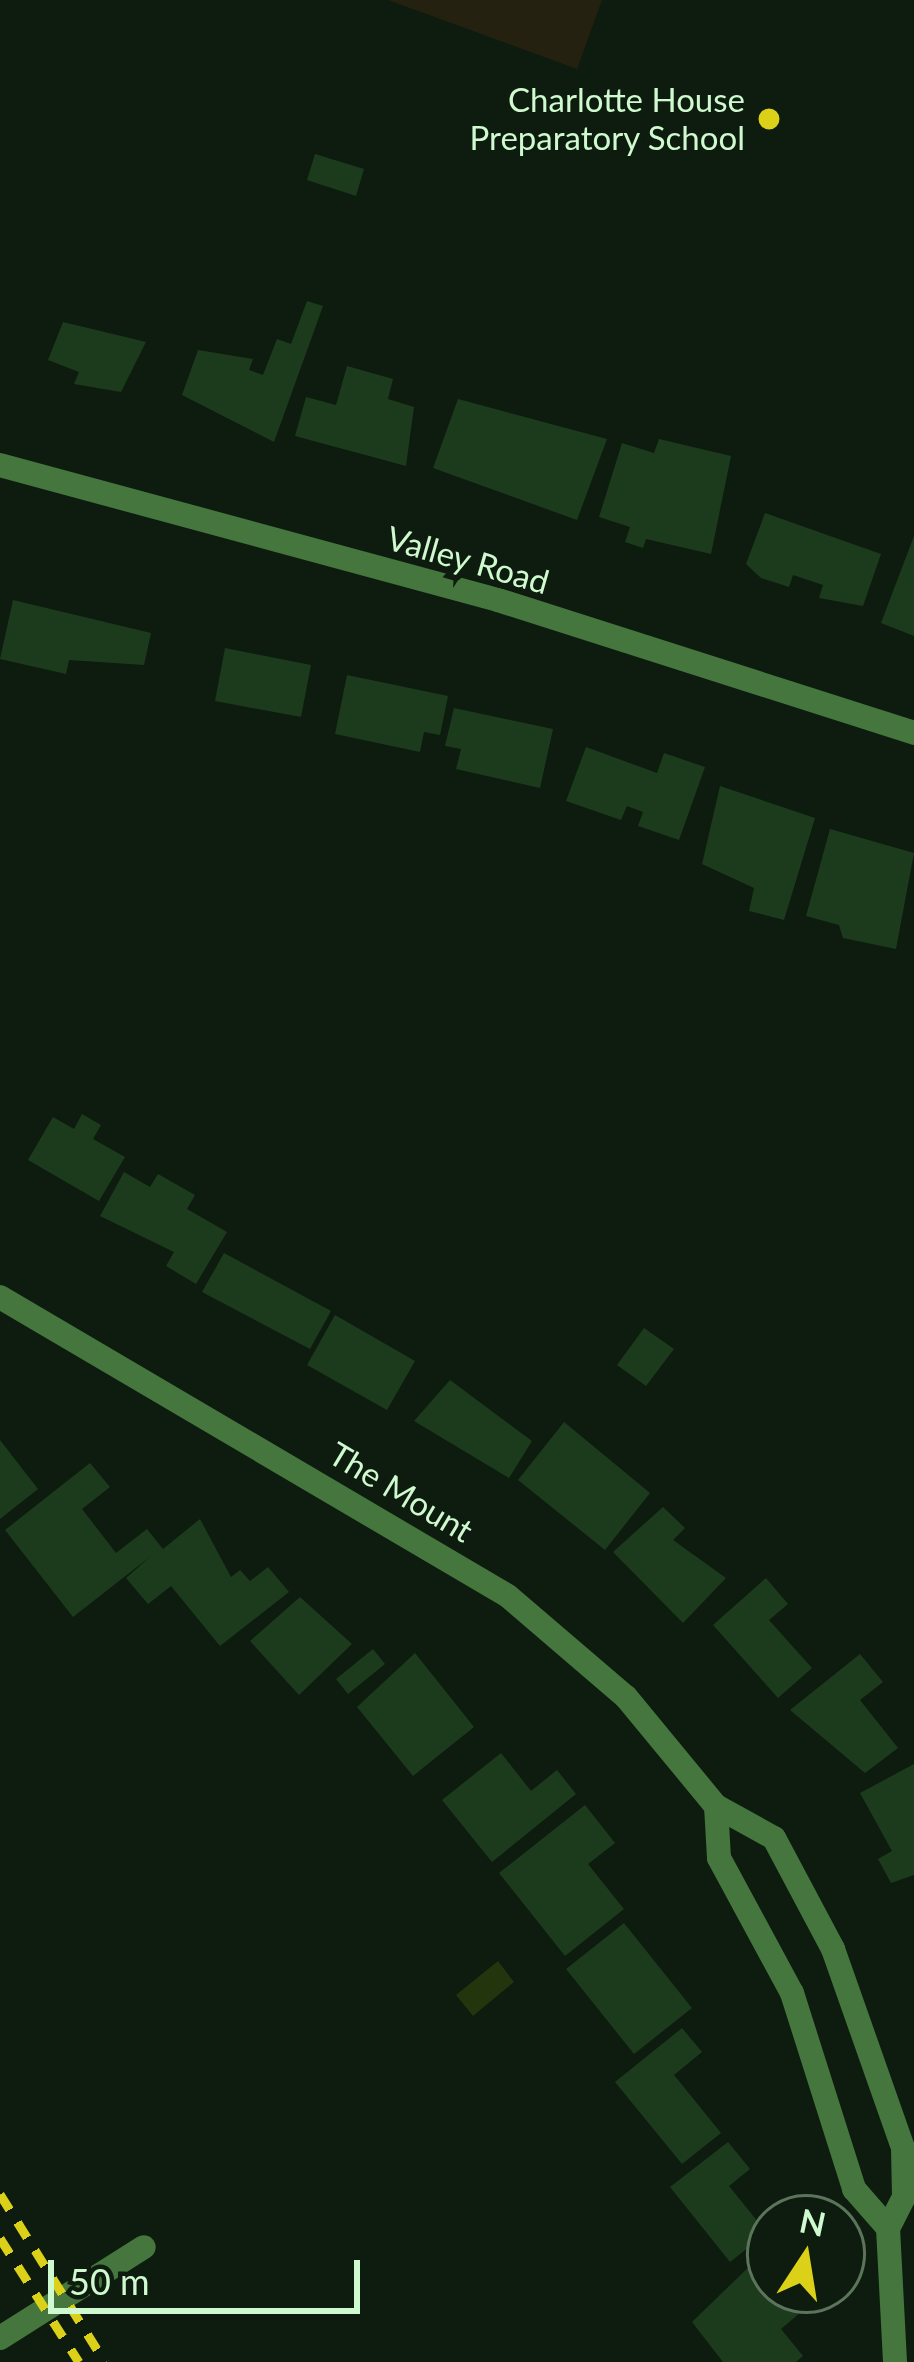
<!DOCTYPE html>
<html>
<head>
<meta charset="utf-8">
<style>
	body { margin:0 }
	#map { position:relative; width:914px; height:2362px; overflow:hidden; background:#0d1c0e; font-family:Lato,sans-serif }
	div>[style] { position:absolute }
	.green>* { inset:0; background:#252111 }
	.water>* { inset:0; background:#22350d }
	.building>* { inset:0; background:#1c3b1d }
	.service>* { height:24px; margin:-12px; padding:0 12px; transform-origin:12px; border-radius:12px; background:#44763e }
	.minor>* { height:24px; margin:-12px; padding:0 12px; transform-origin:12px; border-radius:12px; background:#44763e }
	.rail>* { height:9px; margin-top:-4.5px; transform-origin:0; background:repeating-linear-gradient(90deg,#dbd119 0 18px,transparent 0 33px) }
	.dots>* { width:33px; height:33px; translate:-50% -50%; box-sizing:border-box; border:6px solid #0d1c0e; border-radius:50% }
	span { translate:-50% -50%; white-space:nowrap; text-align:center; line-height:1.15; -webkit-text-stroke:12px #0d1c0e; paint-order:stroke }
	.poi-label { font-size:33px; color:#cff9ce }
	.right { translate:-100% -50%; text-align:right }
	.street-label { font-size:33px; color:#cff9ce }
	.north { position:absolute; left:746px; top:2194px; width:120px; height:120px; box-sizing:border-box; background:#0d1c0e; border:3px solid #5b745b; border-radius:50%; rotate:12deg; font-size:33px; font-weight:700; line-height:48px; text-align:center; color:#cff9ce }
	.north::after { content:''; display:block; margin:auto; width:42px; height:54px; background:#dbd119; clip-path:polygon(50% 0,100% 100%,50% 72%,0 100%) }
	.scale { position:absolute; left:48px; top:2260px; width:312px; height:54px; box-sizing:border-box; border:6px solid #cff9ce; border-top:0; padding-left:15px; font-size:36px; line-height:42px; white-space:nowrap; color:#cff9ce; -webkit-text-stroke:9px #0d1c0e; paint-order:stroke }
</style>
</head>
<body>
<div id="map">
	<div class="green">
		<div style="clip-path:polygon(388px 0,602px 0,577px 69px)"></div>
	</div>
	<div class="water">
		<div style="clip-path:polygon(498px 1961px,514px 1982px,473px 2016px,456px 1995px)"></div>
	</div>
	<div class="building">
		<div style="clip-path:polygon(315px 154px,364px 169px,356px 196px,307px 180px)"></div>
		<div style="clip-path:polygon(307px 301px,323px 306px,274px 442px,182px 395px,198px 350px,253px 359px,249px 370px,263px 375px,277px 339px,291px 344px)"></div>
		<div style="clip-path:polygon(63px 322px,146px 342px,121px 392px,74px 384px,79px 372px,48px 360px)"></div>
		<div style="clip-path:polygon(347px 366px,393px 379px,388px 399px,414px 407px,406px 466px,295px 436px,306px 397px,336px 405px)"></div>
		<div style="clip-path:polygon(458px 399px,607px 439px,577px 520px,433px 468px)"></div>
		<div style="clip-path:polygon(659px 439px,731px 456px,711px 554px,646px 539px,643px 548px,625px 542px,630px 527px,599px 517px,622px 443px,654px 453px)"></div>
		<div style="clip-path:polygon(765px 513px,881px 554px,863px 606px,819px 598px,823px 585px,793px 575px,789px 587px,761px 578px,746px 564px)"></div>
		<div style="clip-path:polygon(914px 536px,914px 636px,881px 623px)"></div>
		<div style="clip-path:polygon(13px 600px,151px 633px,144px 665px,69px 660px,66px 674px,0 659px)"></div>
		<div style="clip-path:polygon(225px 648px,311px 665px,301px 717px,215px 701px)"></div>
		<div style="clip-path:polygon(347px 675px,448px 696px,440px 735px,424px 732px,420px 752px,335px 734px)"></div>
		<div style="clip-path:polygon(454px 708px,553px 729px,540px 788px,456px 769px,461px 749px,445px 746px)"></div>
		<div style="clip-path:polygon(586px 747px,657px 773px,664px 753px,705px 767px,679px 840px,638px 826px,643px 812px,627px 806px,621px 820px,566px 801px)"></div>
		<div style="clip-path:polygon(720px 786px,815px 818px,784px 920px,749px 911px,754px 888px,702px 864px)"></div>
		<div style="clip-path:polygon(830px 829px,914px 853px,896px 949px,843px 938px,839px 925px,806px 916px)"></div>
		<div style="clip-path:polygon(82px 1114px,101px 1125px,93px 1139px,125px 1157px,99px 1201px,28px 1160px,53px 1117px,74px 1129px)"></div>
		<div style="clip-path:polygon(124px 1172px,150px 1187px,158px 1174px,195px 1195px,187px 1209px,227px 1232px,196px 1284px,166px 1266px,174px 1252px,100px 1216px)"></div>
		<div style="clip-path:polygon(224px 1253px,331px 1311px,310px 1349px,202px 1292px)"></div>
		<div style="clip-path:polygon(335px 1315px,415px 1361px,387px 1410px,307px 1365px)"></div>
		<div style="clip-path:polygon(644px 1328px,674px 1349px,646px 1386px,617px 1365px)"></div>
		<div style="clip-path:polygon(450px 1380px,532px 1441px,509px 1478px,414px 1421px)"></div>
		<div style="clip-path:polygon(564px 1422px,650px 1493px,605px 1550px,518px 1480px)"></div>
		<div style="clip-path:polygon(0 1440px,38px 1489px,0 1519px)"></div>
		<div style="clip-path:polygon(90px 1463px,110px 1487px,82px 1509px,116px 1553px,147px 1529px,163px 1549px,200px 1519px,231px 1577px,240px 1570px,250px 1581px,268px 1567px,289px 1592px,220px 1646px,171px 1586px,148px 1604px,126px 1578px,151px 1556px,73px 1617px,5px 1530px)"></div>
		<div style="clip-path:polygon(663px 1507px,685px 1528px,673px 1540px,726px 1578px,683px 1623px,613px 1552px)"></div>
		<div style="clip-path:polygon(766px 1578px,788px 1604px,769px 1620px,812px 1668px,778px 1698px,713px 1625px)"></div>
		<div style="clip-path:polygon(300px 1597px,352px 1644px,299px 1695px,250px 1641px)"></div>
		<div style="clip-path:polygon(373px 1649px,385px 1664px,348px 1694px,336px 1679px)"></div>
		<div style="clip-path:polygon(415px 1653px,474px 1727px,413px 1776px,357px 1707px)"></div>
		<div style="clip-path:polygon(860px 1654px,883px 1682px,860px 1700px,898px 1748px,865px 1773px,790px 1710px)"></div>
		<div style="clip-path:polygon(501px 1753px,531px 1791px,557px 1770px,576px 1794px,492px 1862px,442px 1800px)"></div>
		<div style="clip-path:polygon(914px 1764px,914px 1875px,891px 1883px,878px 1859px,892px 1851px,860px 1793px)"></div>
		<div style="clip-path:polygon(585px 1805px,615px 1843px,588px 1864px,624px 1909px,565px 1956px,499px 1873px)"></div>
		<div style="clip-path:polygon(624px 1923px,692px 2008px,634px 2054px,566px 1969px)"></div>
		<div style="clip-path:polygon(682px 2028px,702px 2052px,674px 2075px,721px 2133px,682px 2164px,615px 2082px)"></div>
		<div style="clip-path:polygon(728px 2142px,750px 2169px,729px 2186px,767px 2233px,730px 2262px,670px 2187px)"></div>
		<div style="clip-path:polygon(755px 2261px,801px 2312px,781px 2329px,803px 2356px,796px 2362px,723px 2362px,692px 2322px)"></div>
	</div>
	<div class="service">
		<div style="left:0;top:2338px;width:170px;rotate:-32.3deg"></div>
	</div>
	<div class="minor">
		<div style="left:0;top:465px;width:516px;rotate:15.17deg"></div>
		<div style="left:498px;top:600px;width:437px;rotate:17.7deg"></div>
		<div style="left:0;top:1297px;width:589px;rotate:30.48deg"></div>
		<div style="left:508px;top:1596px;width:155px;rotate:40.6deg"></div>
		<div style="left:626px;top:1697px;width:141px;rotate:50.5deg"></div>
		<div style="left:716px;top:1806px;width:66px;rotate:28.9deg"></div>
		<div style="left:774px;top:1838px;width:126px;rotate:62deg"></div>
		<div style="left:833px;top:1949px;width:211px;rotate:70.6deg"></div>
		<div style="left:903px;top:2148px;width:49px;rotate:88.8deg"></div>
		<div style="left:904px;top:2197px;width:35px;rotate:117deg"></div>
		<div style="left:888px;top:2228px;width:134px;rotate:87deg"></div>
		<div style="left:716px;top:1806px;width:52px;rotate:86.7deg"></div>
		<div style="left:719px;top:1858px;width:153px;rotate:61.6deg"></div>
		<div style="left:792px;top:1993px;width:206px;rotate:72.4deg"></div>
		<div style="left:854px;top:2189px;width:52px;rotate:48.9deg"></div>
	</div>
	<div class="rail">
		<div style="left:0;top:2194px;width:198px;rotate:58deg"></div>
		<div style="left:0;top:2238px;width:147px;rotate:57.5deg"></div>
	</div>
	<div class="dots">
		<div style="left:769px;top:119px;background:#dbd119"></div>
	</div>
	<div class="poi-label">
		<span class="right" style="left:745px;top:119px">Charlotte House<br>Preparatory School</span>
	</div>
	<div class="street-label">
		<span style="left:468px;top:560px;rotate:16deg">Valley Road</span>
		<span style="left:401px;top:1492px;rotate:31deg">The Mount</span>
	</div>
	<div class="north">N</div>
	<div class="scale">50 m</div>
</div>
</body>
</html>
